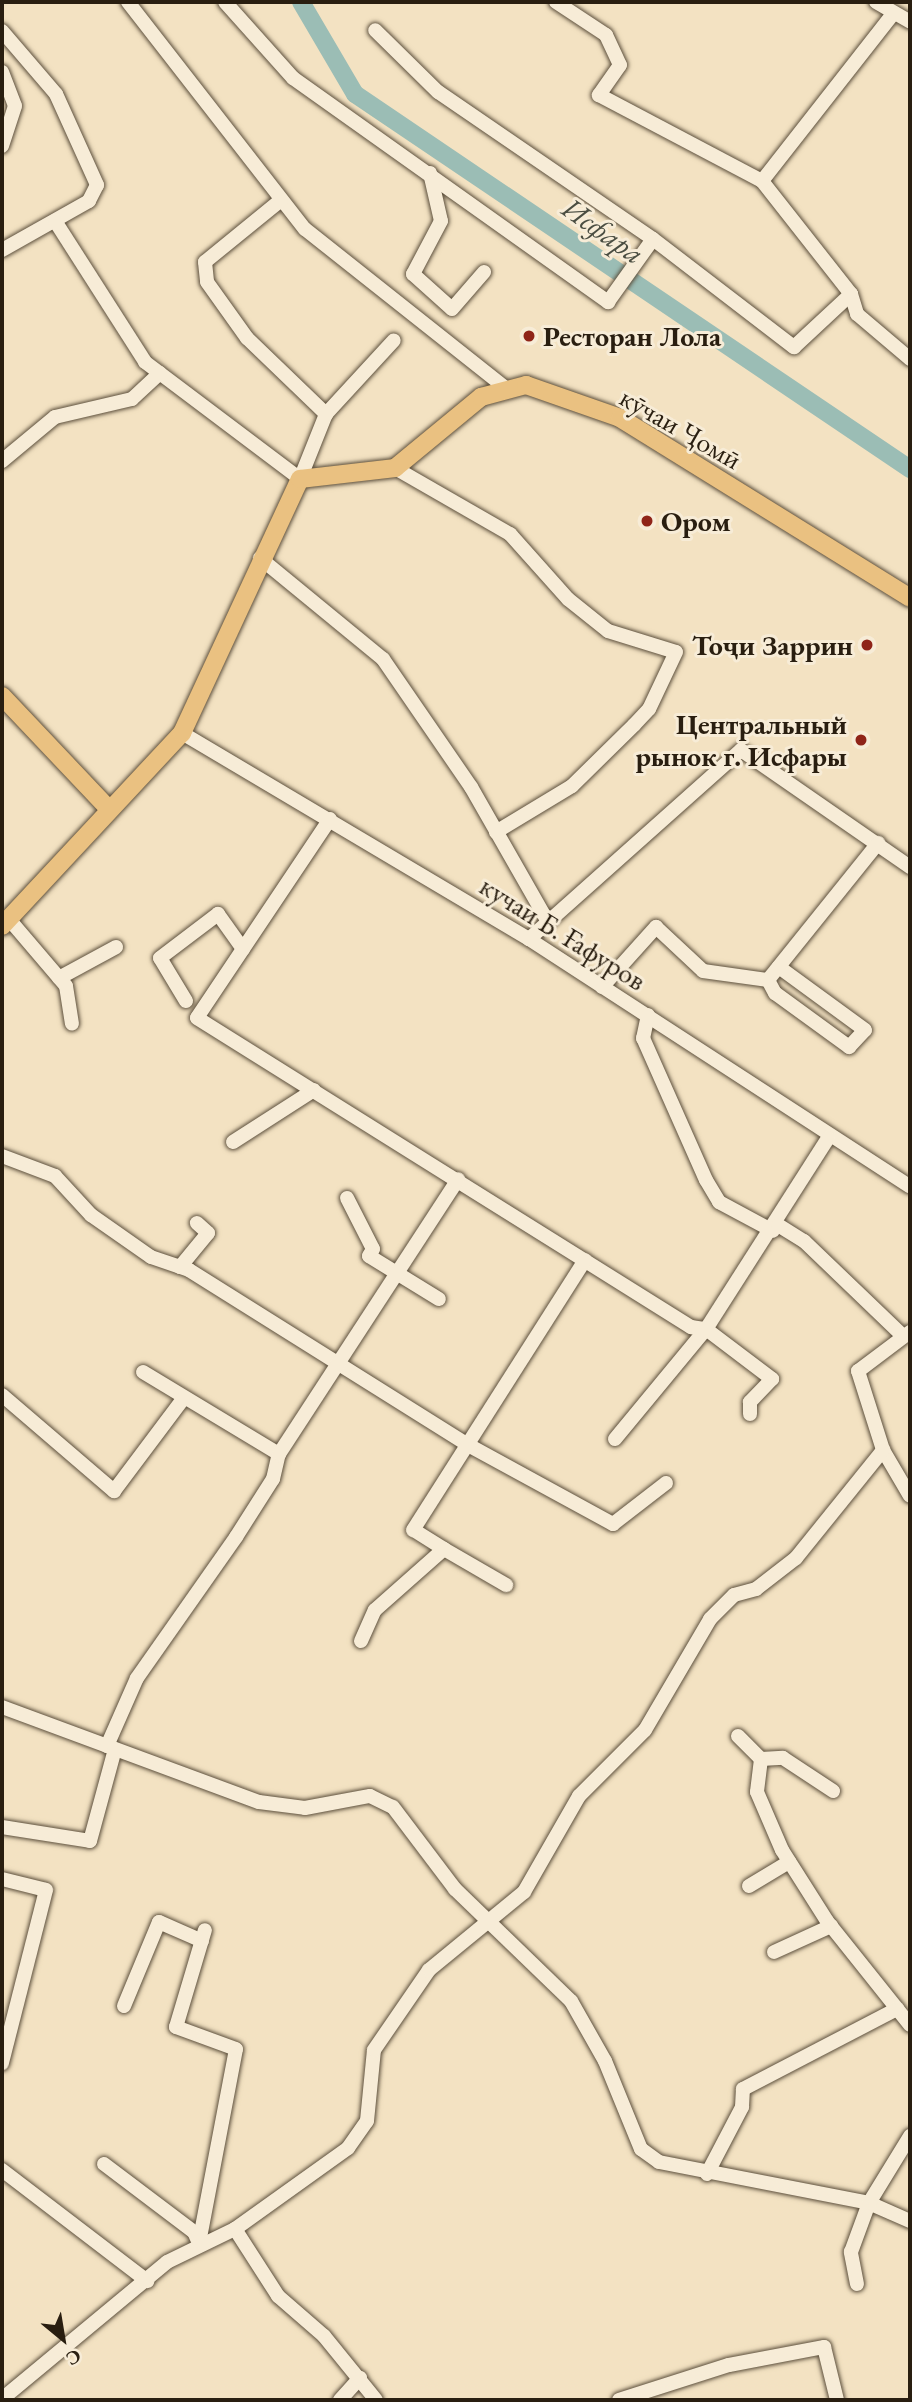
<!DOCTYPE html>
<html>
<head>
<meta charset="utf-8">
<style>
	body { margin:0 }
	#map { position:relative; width:912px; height:2402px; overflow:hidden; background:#f3e2c2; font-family:"EB Garamond",serif }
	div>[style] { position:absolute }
	.river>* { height:18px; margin:-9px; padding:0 9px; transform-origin:9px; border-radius:9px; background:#9bbdb5 }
	.roads { filter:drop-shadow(0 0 2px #5c4f3c) drop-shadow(0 0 2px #5c4f3c) }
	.minor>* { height:14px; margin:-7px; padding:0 7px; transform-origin:7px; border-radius:7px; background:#f7ecd7 }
	.major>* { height:18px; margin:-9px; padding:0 9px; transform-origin:9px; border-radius:9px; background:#eac181 }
	.dots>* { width:19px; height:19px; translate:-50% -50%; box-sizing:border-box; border:4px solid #f7ecd7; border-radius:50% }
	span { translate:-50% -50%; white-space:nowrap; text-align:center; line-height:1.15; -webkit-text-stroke:6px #f7ecd7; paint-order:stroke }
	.poi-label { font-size:28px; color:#291e10; font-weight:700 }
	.left { translate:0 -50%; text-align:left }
	.right { translate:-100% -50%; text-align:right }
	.street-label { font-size:28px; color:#291e10 }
	.water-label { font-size:30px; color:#4b4e42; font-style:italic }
	.frame { position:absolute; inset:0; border:4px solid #291e10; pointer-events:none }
	.north { position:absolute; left:28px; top:2304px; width:70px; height:70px; -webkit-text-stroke:5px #f7ecd7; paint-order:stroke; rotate:150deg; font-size:19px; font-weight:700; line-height:28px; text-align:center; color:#291e10 }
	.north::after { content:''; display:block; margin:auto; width:24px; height:32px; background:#291e10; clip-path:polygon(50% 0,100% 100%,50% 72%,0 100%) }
</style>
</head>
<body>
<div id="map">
	<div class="river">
		<div style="left:301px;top:2px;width:107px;rotate:59.6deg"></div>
		<div style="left:355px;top:94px;width:670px;rotate:34.05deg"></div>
	</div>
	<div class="roads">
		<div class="minor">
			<div style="left:128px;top:2px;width:288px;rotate:52.1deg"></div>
			<div style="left:305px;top:229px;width:259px;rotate:38.4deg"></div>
			<div style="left:225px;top:2px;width:102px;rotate:48.2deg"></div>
			<div style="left:293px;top:78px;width:387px;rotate:35.4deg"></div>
			<div style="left:608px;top:302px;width:77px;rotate:-54.5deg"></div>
			<div style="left:653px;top:239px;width:260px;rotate:-145.6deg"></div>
			<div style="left:438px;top:92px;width:88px;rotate:-135.5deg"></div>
			<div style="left:556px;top:2px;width:60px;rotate:33.4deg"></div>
			<div style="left:606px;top:35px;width:33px;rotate:65deg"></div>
			<div style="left:620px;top:65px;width:37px;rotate:125deg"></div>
			<div style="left:599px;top:95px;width:184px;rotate:27.8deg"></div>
			<div style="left:762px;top:181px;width:144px;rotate:51.8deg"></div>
			<div style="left:851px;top:294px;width:21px;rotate:73deg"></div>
			<div style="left:857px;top:314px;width:70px;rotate:40.3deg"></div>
			<div style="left:876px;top:2px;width:39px;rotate:30deg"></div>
			<div style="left:2px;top:31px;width:83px;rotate:49.4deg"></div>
			<div style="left:56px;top:94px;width:100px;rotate:65.7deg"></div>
			<div style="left:97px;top:185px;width:18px;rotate:117deg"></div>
			<div style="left:89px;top:201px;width:100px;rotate:150.6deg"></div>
			<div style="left:2px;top:72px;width:36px;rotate:69deg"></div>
			<div style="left:15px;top:106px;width:42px;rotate:108deg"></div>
			<div style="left:430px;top:173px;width:49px;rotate:77.1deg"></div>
			<div style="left:441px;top:221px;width:60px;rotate:117.8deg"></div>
			<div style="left:413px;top:274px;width:52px;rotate:41.9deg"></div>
			<div style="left:452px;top:309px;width:49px;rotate:-49.1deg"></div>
			<div style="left:762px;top:181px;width:212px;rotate:-51.9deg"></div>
			<div style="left:281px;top:200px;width:98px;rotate:140.8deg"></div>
			<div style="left:205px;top:262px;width:20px;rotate:84deg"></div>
			<div style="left:207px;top:282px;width:69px;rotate:54.5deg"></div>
			<div style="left:247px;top:338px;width:110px;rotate:43.9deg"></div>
			<div style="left:55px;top:221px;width:167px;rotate:57.4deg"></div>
			<div style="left:145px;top:362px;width:194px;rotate:37deg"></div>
			<div style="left:300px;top:479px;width:70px;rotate:-68.2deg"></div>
			<div style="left:326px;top:414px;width:100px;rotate:-47.4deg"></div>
			<div style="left:653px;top:239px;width:178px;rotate:37.5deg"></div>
			<div style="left:794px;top:347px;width:78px;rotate:-42.9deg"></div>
			<div style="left:2px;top:461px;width:69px;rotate:-39.7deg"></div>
			<div style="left:55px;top:417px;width:79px;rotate:-13.2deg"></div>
			<div style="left:132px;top:399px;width:38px;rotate:-43deg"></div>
			<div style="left:395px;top:468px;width:133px;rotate:29.9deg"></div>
			<div style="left:510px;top:534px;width:87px;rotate:48.3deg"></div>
			<div style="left:568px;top:599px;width:51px;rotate:38.7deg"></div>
			<div style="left:608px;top:631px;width:71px;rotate:17.2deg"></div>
			<div style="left:676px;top:652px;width:63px;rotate:115.3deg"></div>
			<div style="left:649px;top:709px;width:22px;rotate:133deg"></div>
			<div style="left:634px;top:725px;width:87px;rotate:135.5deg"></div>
			<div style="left:572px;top:786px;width:89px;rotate:148.8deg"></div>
			<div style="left:260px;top:558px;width:159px;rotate:39.4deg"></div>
			<div style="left:383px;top:659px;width:155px;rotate:55.5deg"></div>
			<div style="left:471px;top:787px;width:155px;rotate:60.3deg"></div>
			<div style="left:182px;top:733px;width:404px;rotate:30.7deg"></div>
			<div style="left:529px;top:939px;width:454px;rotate:33deg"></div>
			<div style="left:330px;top:819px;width:239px;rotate:123.8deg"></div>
			<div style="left:197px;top:1018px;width:583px;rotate:32.03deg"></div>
			<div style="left:691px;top:1327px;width:15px;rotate:8deg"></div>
			<div style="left:706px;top:1329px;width:227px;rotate:-57.4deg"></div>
			<div style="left:8px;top:918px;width:89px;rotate:49.5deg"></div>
			<div style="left:66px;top:986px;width:38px;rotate:81deg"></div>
			<div style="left:529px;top:939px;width:284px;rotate:-41.7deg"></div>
			<div style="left:741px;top:750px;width:206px;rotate:34.7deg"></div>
			<div style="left:59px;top:978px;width:65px;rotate:-28.5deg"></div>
			<div style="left:768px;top:980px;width:15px;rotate:62deg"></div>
			<div style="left:775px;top:993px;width:92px;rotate:36.1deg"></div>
			<div style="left:849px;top:1047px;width:23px;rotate:-47deg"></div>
			<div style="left:865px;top:1030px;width:107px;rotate:-143.8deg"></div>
			<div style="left:602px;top:987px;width:81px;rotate:-48deg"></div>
			<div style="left:656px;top:927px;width:64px;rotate:43.1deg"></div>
			<div style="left:703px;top:971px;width:66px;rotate:7.9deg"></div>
			<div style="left:768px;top:980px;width:176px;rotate:-51.2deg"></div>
			<div style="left:186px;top:1001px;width:50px;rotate:-121.2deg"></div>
			<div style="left:160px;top:958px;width:73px;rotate:-37.2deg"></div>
			<div style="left:218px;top:914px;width:43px;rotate:54.5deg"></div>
			<div style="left:648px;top:1015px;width:24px;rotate:102deg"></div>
			<div style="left:643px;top:1038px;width:155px;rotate:66.1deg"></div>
			<div style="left:706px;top:1180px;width:26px;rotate:59deg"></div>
			<div style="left:719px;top:1202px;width:61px;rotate:28.2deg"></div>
			<div style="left:233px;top:1142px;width:96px;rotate:-32.7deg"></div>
			<div style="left:2px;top:1156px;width:57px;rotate:20.7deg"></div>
			<div style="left:55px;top:1176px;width:53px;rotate:47.3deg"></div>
			<div style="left:91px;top:1215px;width:73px;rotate:35deg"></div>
			<div style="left:151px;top:1257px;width:40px;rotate:18.9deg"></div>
			<div style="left:189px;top:1270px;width:332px;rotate:32.1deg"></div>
			<div style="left:470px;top:1446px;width:163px;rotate:28.6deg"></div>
			<div style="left:613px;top:1524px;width:67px;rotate:-37.7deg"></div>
			<div style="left:347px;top:1198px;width:57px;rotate:63deg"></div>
			<div style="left:373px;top:1249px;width:8px;rotate:120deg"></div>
			<div style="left:369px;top:1256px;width:82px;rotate:31.6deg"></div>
			<div style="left:778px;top:1225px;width:31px;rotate:32deg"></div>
			<div style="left:804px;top:1241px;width:137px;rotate:43.8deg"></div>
			<div style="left:180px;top:1267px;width:44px;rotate:-50.5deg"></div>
			<div style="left:208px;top:1233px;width:15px;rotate:-138deg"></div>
			<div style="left:910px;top:1332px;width:65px;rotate:143.1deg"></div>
			<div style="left:858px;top:1371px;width:83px;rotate:72.4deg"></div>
			<div style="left:883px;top:1450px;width:53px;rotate:59.6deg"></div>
			<div style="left:143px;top:1372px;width:159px;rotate:31.1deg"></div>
			<div style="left:2px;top:1395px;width:148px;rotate:40.6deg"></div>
			<div style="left:114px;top:1491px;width:115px;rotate:-53.1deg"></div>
			<div style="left:615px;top:1439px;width:143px;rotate:-50.4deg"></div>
			<div style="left:706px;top:1329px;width:83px;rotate:37.1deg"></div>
			<div style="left:772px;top:1379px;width:32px;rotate:134deg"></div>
			<div style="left:750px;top:1402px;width:12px;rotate:90deg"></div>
			<div style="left:444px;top:1549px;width:72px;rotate:30.1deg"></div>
			<div style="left:361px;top:1641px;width:34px;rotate:-66deg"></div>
			<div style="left:375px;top:1610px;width:92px;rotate:-41.5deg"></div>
			<div style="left:444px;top:1549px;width:36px;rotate:-148deg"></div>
			<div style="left:413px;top:1530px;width:320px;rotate:-57.5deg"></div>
			<div style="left:2px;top:1707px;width:274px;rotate:20.3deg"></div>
			<div style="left:259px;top:1802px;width:46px;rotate:7.4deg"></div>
			<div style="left:305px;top:1808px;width:66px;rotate:-10.5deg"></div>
			<div style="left:370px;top:1796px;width:25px;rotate:26deg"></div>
			<div style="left:393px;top:1807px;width:103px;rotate:52.9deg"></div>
			<div style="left:455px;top:1889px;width:161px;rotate:44deg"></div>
			<div style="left:571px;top:2001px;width:69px;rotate:60.5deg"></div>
			<div style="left:605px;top:2061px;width:95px;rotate:67.8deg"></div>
			<div style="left:641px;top:2149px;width:22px;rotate:36deg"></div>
			<div style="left:659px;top:2162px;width:214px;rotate:11deg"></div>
			<div style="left:869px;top:2203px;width:45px;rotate:23.7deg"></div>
			<div style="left:738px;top:1736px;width:33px;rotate:45deg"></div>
			<div style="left:761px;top:1759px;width:33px;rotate:97deg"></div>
			<div style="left:757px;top:1792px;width:63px;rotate:66.7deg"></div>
			<div style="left:782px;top:1850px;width:84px;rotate:57.6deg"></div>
			<div style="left:827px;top:1921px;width:133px;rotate:51.4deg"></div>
			<div style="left:107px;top:1746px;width:74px;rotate:-66.2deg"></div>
			<div style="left:137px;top:1678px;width:172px;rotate:-54.9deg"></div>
			<div style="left:236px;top:1537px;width:69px;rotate:-57.5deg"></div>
			<div style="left:273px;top:1479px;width:26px;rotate:-77deg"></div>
			<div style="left:279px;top:1454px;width:328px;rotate:-56.9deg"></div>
			<div style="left:761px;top:1759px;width:22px;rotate:-3deg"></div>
			<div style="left:783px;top:1758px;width:60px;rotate:33.4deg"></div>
			<div style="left:2px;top:1827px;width:89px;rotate:9deg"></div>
			<div style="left:90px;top:1841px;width:95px;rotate:-74.8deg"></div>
			<div style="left:2px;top:1879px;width:45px;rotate:14deg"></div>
			<div style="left:46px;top:1890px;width:179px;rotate:104.3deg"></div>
			<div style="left:749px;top:1886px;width:47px;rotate:-31deg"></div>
			<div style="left:774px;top:1952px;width:63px;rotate:-24.5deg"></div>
			<div style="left:124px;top:2006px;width:91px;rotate:-67.4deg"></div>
			<div style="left:159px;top:1922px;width:47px;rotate:23.8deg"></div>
			<div style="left:104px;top:2164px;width:113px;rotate:37.1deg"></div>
			<div style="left:194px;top:2232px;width:12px;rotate:66deg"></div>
			<div style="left:2px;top:2170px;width:183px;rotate:37.4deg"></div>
			<div style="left:707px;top:2174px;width:76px;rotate:-62.4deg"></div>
			<div style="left:742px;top:2107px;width:18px;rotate:-87deg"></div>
			<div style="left:743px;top:2089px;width:174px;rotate:-27.5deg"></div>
			<div style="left:235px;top:2229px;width:80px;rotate:57.3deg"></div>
			<div style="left:278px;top:2296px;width:61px;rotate:41deg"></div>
			<div style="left:324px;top:2336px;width:82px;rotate:50.9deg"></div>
			<div style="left:199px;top:2243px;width:197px;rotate:-79.2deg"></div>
			<div style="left:236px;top:2049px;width:64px;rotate:-159.9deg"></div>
			<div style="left:176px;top:2027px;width:101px;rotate:-73.4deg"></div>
			<div style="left:857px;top:2284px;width:33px;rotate:-101deg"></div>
			<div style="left:851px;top:2252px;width:52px;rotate:-69.8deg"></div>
			<div style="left:869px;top:2203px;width:79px;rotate:-58.5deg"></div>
			<div style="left:2px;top:2399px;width:214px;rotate:-39.7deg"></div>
			<div style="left:167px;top:2262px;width:76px;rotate:-25.9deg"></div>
			<div style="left:235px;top:2229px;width:139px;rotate:-35.6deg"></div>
			<div style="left:348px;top:2148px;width:33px;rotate:-55deg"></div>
			<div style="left:367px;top:2121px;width:71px;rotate:-84.4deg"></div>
			<div style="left:374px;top:2050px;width:97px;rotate:-55.5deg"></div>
			<div style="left:429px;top:1970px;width:123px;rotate:-39.4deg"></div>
			<div style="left:524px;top:1892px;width:111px;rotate:-60.2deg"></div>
			<div style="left:579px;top:1796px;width:93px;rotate:-45deg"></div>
			<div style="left:645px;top:1730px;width:129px;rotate:-59.6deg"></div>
			<div style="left:710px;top:1619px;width:34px;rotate:-45deg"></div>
			<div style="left:734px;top:1595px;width:23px;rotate:-15deg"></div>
			<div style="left:756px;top:1589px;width:51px;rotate:-37.8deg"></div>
			<div style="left:796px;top:1558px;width:139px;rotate:-51.1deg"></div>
			<div style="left:340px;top:2400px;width:30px;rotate:-48deg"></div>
			<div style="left:619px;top:2400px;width:115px;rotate:-17.7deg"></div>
			<div style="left:729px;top:2365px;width:97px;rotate:-10.7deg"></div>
			<div style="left:824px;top:2347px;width:55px;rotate:76.2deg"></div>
		</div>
		<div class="major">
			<div style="left:2px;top:696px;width:154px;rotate:46.6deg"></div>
			<div style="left:2px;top:926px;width:264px;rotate:-47deg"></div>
			<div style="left:182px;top:733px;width:280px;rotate:-65.1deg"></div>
			<div style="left:300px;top:479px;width:96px;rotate:-6.6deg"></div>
			<div style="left:395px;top:468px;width:112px;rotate:-39.5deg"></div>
			<div style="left:481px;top:397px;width:47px;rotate:-14.9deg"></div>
			<div style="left:526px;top:385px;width:100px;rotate:19.3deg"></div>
			<div style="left:620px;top:418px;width:341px;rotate:31.8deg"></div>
		</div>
	</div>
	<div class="dots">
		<div style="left:529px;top:336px;background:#8f2418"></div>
		<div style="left:647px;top:521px;background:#8f2418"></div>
		<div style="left:867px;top:645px;background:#8f2418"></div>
		<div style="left:861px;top:740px;background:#8f2418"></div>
	</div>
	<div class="poi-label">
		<span class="left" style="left:543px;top:336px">Ресторан Лола</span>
		<span class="left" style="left:661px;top:521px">Ором</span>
		<span class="right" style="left:853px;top:645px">Тоҷи Заррин</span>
		<span class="right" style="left:847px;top:740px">Центральный<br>рынок г. Исфары</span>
	</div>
	<div class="street-label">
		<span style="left:681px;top:428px;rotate:30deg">кӯчаи Ҷомӣ</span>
		<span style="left:563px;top:933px;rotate:32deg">кучаи Б. Ғафуров</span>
	</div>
	<div class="water-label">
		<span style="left:603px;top:231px;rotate:35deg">Исфара</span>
	</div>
	<div class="frame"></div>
	<div class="north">С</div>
</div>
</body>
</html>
